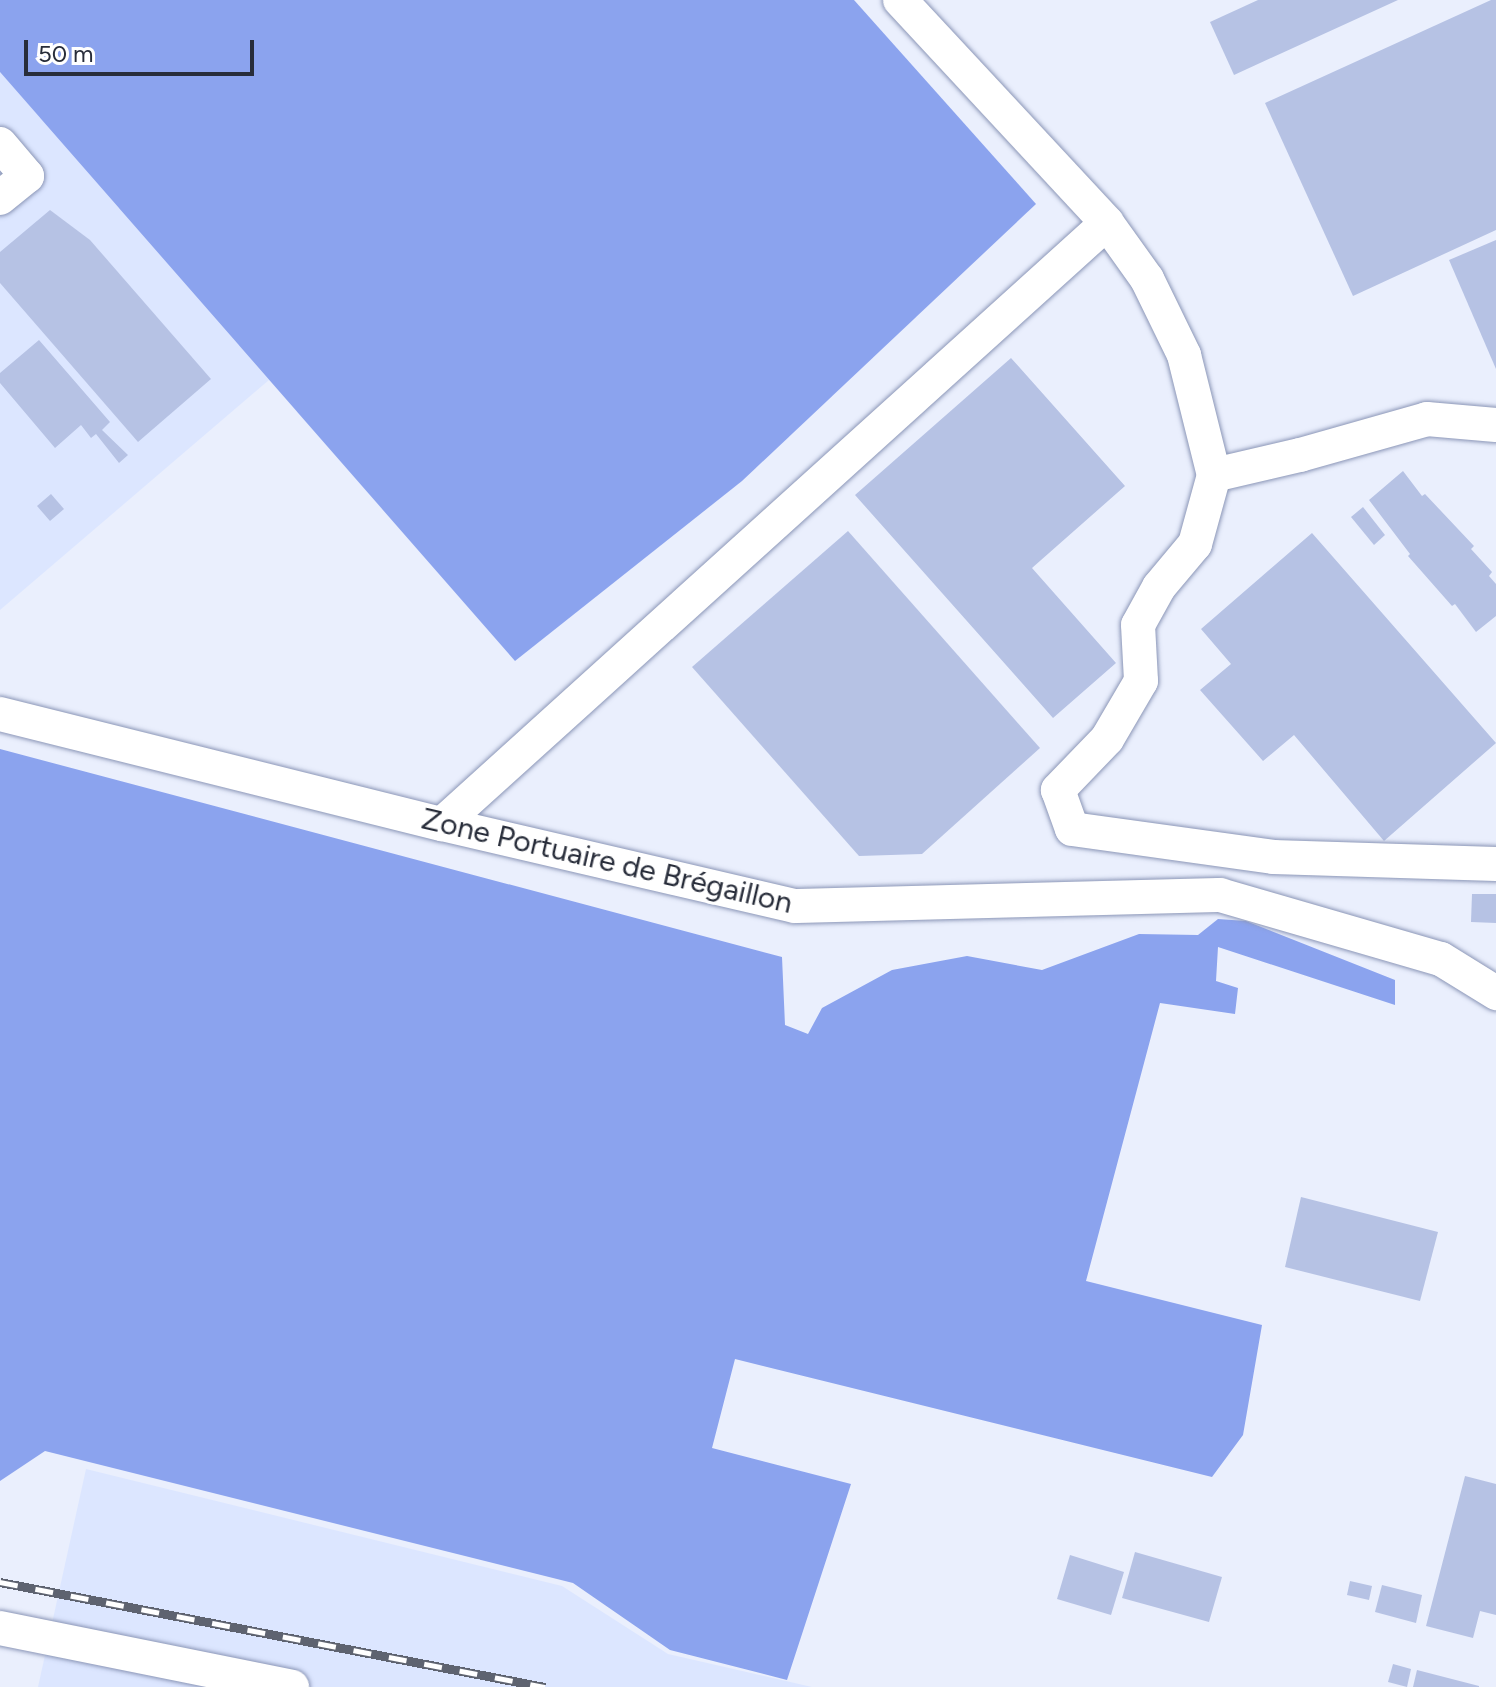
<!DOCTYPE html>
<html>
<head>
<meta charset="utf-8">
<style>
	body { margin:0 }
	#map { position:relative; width:1496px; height:1687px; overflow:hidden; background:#eaeffd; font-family:Figtree,sans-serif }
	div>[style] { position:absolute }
	.built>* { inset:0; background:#dce6ff }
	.water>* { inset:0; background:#8ba3ee }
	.building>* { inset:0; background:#b6c2e4 }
	.roads { filter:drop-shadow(0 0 2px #8b96b7) drop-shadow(0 0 2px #8b96b7) }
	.minor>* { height:34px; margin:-17px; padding:0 17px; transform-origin:17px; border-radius:17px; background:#fff }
	.rail>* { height:9px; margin-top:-4.5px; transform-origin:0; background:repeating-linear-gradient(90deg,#fff 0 18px,#5e6370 0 36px); box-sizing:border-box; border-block:2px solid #5e6370 }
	span { translate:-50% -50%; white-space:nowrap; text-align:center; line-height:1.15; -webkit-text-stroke:6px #fff; paint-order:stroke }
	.street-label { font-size:30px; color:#282d3a }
	.scale { position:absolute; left:24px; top:40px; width:230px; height:36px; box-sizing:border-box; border:4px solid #282d3a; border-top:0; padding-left:10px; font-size:24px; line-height:28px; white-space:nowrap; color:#282d3a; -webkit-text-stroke:6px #fff; paint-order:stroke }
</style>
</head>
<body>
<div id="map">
	<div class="built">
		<div style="clip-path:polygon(0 72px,269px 380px,0 610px)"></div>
		<div style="clip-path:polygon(86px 1469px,562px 1586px,668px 1654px,812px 1687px,38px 1687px)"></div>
	</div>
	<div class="water">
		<div style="clip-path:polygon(0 0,854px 0,1036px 204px,742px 481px,515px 661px,0 72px)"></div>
		<div style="clip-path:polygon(0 749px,782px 957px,785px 1025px,808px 1034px,822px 1008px,892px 970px,967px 956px,1042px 970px,1139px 934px,1198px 935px,1218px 919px,1246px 921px,1395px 980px,1395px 1005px,1218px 947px,1216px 981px,1238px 988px,1235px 1014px,1160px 1003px,1086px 1281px,1262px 1325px,1243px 1435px,1212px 1477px,735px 1359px,712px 1448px,851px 1484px,787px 1680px,670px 1650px,573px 1583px,45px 1451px,0 1481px)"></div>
	</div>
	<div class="building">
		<div style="clip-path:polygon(1258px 0,1398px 0,1234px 75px,1210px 22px)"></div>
		<div style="clip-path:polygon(1491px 0,1496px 0,1496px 230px,1353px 296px,1265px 103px)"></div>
		<div style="clip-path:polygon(50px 210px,90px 240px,211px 379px,138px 442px,0 283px,0 252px)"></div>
		<div style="clip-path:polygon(1496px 240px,1496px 369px,1449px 260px)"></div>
		<div style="clip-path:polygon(39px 340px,110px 422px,102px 430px,128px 455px,119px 463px,96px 434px,91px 438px,81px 425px,55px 448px,0 383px,0 373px)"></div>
		<div style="clip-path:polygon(1011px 358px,1125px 486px,1032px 568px,1116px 663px,1053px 718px,855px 495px)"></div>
		<div style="clip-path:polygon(1403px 471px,1422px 496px,1425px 494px,1474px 546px,1471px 549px,1492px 572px,1489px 576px,1496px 584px,1496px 616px,1476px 632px,1455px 604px,1452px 606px,1408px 556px,1410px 554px,1369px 500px)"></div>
		<div style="clip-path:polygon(51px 494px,64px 509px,50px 521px,37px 506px)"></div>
		<div style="clip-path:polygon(1363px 507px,1385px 535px,1374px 545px,1351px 517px)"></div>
		<div style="clip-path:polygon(848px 531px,1040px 748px,922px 854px,859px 856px,692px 667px)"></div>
		<div style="clip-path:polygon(1312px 533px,1496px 743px,1384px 841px,1294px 735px,1263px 761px,1200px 690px,1231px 664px,1201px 629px)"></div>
		<div style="clip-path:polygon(1472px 894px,1496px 894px,1496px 923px,1471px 922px)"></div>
		<div style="clip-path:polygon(1301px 1197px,1438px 1232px,1420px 1301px,1285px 1267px)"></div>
		<div style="clip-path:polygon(1465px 1476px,1496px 1484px,1496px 1615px,1480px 1611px,1473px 1638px,1426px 1626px)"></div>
		<div style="clip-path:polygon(1135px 1552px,1222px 1577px,1209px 1622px,1122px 1598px)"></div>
		<div style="clip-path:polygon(1070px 1555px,1124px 1572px,1111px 1615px,1057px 1599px)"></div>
		<div style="clip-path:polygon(1350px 1581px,1372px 1586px,1369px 1600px,1347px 1595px)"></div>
		<div style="clip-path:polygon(1382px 1585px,1422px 1595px,1416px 1623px,1375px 1612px)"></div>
		<div style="clip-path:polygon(1393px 1664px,1411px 1669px,1407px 1687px,1388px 1682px)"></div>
		<div style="clip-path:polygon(1417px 1670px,1479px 1686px,1479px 1687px,1413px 1687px)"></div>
	</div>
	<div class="roads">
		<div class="minor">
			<div style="left:900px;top:0;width:304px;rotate:47.1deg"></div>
			<div style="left:1107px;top:223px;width:69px;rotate:54.5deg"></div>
			<div style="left:1147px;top:279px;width:85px;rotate:64deg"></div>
			<div style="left:1184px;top:355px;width:124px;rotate:76deg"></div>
			<div style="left:1214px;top:475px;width:88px;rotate:-13.1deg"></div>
			<div style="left:1300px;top:455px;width:132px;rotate:-15.8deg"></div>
			<div style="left:1427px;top:419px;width:69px;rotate:5deg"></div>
			<div style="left:0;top:144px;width:42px;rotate:49.8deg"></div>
			<div style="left:27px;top:176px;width:35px;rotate:141deg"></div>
			<div style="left:1214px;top:475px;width:72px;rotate:105.4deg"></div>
			<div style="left:1195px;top:544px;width:56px;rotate:129.9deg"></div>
			<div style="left:1159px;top:587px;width:43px;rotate:118.9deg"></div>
			<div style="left:1138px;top:625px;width:56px;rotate:86.9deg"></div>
			<div style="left:1141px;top:681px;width:67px;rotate:120.4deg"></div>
			<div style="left:1107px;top:739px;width:71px;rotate:133.9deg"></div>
			<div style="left:1058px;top:790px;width:41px;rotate:70.3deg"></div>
			<div style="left:1072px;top:829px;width:203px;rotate:7.9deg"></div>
			<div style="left:1273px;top:857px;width:223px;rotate:1.8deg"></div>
			<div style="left:0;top:714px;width:455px;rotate:14deg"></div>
			<div style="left:442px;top:824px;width:362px;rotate:13.1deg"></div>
			<div style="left:795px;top:906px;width:425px;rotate:-1.5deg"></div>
			<div style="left:1220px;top:895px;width:230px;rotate:16.2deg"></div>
			<div style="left:1441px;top:959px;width:65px;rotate:31.7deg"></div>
			<div style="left:442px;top:824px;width:896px;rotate:-42.11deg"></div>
			<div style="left:0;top:1628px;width:298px;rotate:11.4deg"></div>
		</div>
	</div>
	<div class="rail">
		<div style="left:0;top:1582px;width:555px;rotate:10.91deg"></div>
	</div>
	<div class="street-label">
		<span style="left:607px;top:861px;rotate:13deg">Zone Portuaire de Brégaillon</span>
	</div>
	<div class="scale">50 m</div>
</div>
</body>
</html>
